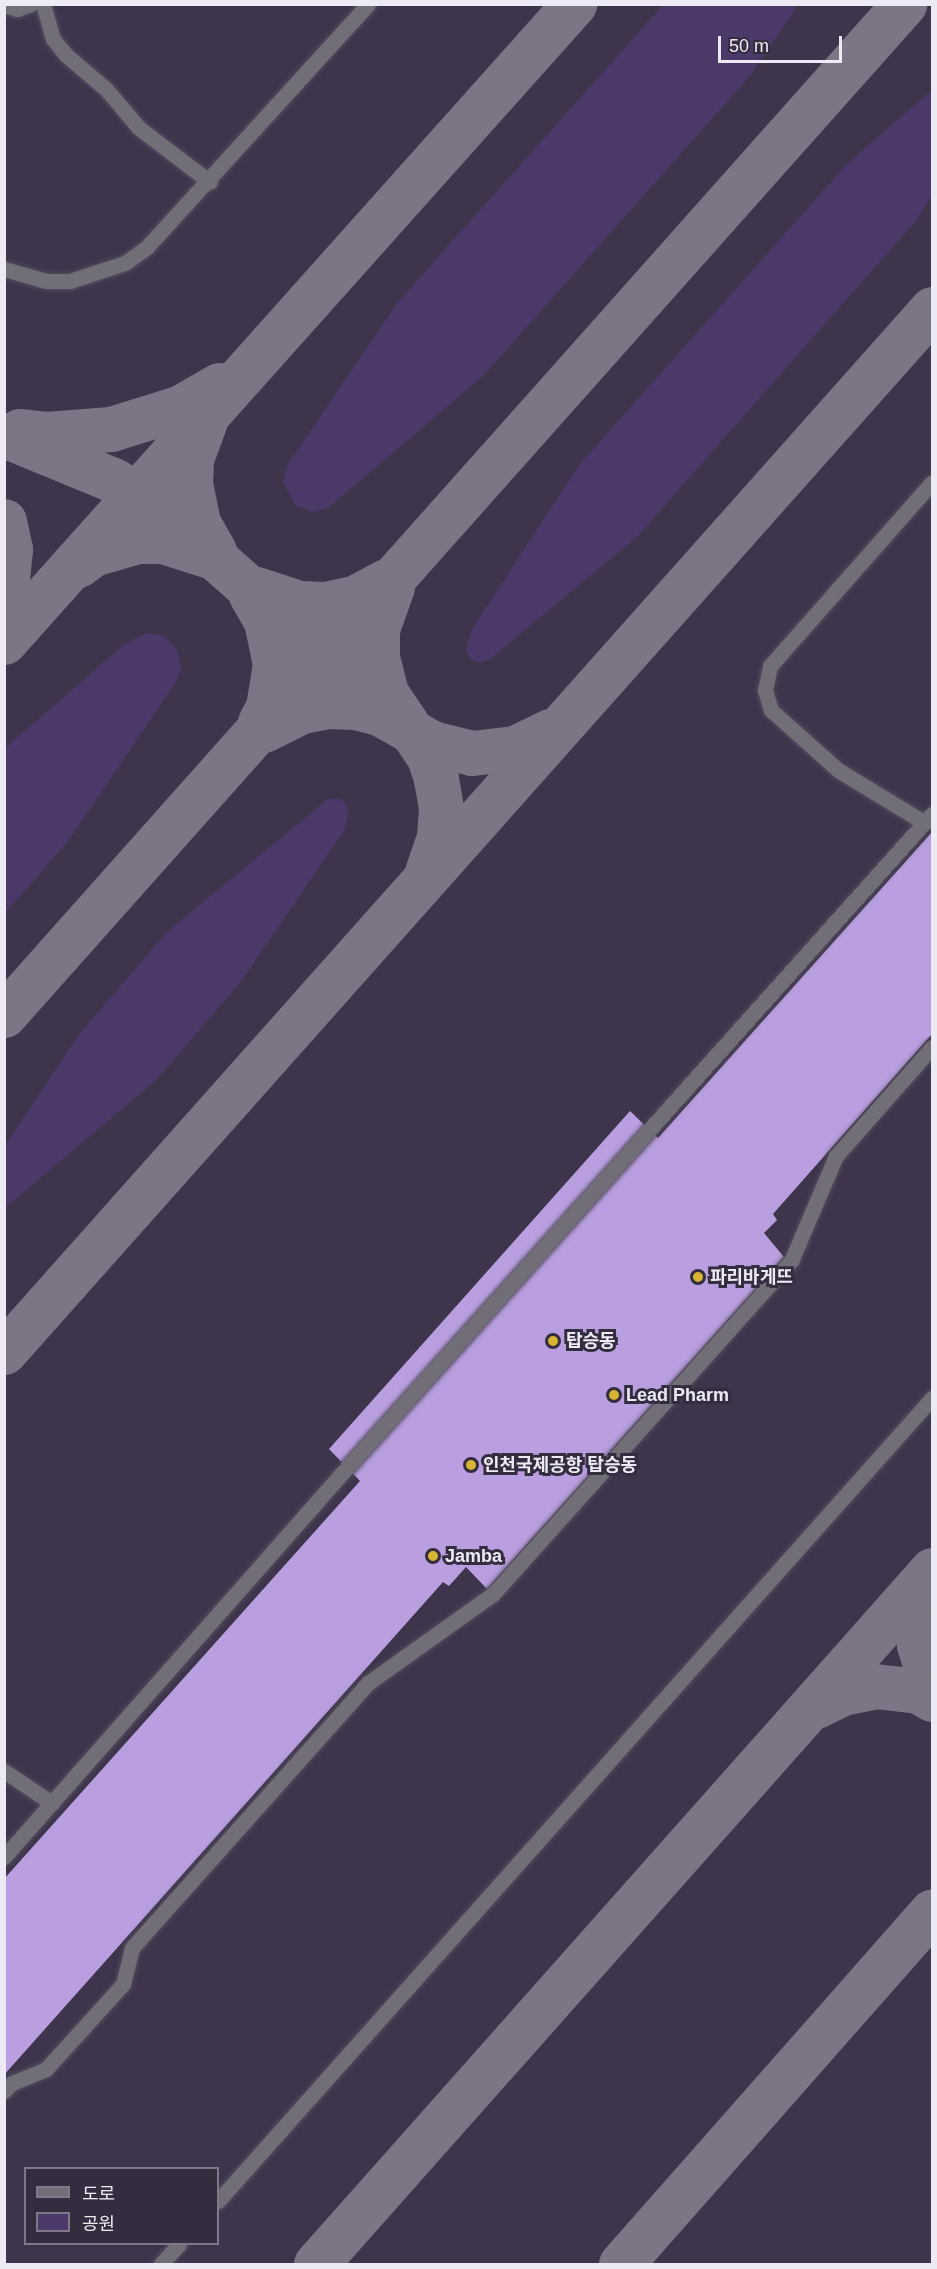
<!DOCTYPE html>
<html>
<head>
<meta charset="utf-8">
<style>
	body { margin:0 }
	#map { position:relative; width:937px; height:2269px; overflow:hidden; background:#342d3f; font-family:Helvetica,"Noto Sans KR",sans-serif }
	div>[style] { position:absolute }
	.built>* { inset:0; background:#3e354c }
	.green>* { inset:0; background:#4d3969 }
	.taxiway>* { height:45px; margin:-22.5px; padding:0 22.5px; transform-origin:22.5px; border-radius:22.5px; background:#7b7585 }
	.building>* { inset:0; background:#b99fe0 }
	.roads { filter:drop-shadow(0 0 2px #524b5c) drop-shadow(0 0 2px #524b5c) }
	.minor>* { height:15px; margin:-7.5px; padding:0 7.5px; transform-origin:7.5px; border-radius:7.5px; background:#726e78 }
	.dots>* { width:16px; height:16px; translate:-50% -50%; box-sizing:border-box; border:3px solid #342d3f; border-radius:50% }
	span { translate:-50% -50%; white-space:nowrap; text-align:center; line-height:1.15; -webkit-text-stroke:6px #342d3f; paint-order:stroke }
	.poi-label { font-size:18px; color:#ede9f5; font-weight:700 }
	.left { translate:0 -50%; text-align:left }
	.frame { position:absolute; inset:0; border:6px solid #ede9f5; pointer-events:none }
	.legend { position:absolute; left:24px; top:2167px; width:195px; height:78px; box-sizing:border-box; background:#342d3f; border:2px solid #7e7888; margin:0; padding:8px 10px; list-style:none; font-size:18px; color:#ede9f5 }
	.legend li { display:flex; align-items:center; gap:12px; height:30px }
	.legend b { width:30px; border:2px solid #7e7888 }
	.scale { position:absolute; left:718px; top:36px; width:124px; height:27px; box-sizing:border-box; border:3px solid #ede9f5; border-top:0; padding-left:8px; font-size:18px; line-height:21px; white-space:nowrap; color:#ede9f5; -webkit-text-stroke:4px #342d3f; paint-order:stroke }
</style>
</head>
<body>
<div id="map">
	<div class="built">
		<div style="clip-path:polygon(evenodd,5px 5px,932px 5px,932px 2264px,5px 2264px,5px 5px,26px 2168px,218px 2168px,218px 2244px,26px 2244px,26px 2168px)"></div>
	</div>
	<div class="green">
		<div style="clip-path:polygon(663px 5px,798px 5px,750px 76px,483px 376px,328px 508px,313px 512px,295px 505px,283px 482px,288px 464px,398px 302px)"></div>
		<div style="clip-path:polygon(932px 90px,932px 195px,914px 223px,637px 537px,491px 658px,481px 663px,471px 660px,466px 650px,472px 629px,580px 464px,847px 164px)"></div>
		<div style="clip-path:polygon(147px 633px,164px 636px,177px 650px,181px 667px,177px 680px,69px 840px,5px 913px,5px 748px,125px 644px)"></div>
		<div style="clip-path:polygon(328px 799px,341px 799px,345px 803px,348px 811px,345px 829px,240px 983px,156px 1080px,5px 1208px,5px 1146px,80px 1033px,167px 932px)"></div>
	</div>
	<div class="taxiway">
		<div style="left:205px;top:421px;width:40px;rotate:110.2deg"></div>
		<div style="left:191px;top:459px;width:24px;rotate:92deg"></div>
		<div style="left:190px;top:483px;width:41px;rotate:78.7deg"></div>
		<div style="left:198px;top:523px;width:32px;rotate:60deg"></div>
		<div style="left:19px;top:431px;width:27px;rotate:6deg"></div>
		<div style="left:46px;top:434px;width:65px;rotate:-4.4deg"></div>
		<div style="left:111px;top:429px;width:73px;rotate:-17.4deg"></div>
		<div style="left:181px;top:407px;width:44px;rotate:-30.1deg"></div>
		<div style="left:4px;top:435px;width:118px;rotate:22.4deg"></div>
		<div style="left:113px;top:480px;width:48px;rotate:30.3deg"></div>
		<div style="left:154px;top:504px;width:339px;rotate:41.5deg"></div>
		<div style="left:4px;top:521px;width:29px;rotate:78deg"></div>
		<div style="left:10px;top:549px;width:60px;rotate:95.7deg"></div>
		<div style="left:78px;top:565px;width:19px;rotate:-36deg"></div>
		<div style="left:93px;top:554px;width:47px;rotate:-16.1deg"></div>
		<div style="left:138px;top:541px;width:25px"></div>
		<div style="left:163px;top:541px;width:46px;rotate:17.7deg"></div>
		<div style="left:392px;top:587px;width:45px;rotate:109.7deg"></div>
		<div style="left:377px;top:629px;width:28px;rotate:90deg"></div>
		<div style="left:377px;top:657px;width:37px;rotate:76deg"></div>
		<div style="left:386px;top:693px;width:77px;rotate:56.1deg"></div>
		<div style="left:429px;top:757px;width:23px;rotate:72deg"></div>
		<div style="left:436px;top:779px;width:29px;rotate:80deg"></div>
		<div style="left:441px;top:808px;width:29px;rotate:94deg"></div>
		<div style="left:439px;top:837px;width:37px;rotate:109deg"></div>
		<div style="left:256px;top:589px;width:45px;rotate:18deg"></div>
		<div style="left:299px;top:603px;width:26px;rotate:2deg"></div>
		<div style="left:325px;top:604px;width:30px;rotate:-12deg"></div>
		<div style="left:354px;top:598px;width:36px;rotate:-28deg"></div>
		<div style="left:251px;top:595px;width:30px;rotate:60deg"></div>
		<div style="left:266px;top:621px;width:44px;rotate:78.2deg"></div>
		<div style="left:275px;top:664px;width:44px;rotate:99.2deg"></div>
		<div style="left:268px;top:707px;width:17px;rotate:118deg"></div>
		<div style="left:4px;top:642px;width:856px;rotate:-48.22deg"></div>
		<div style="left:264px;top:730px;width:42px;rotate:-26.6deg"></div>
		<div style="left:302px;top:711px;width:26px;rotate:-11deg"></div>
		<div style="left:328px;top:706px;width:27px;rotate:2deg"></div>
		<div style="left:355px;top:707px;width:25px;rotate:14deg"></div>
		<div style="left:379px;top:713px;width:61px;rotate:29.5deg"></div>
		<div style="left:432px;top:743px;width:41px;rotate:14deg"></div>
		<div style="left:472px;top:753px;width:43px;rotate:-6.6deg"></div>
		<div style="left:515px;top:748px;width:39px;rotate:-26deg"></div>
		<div style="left:4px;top:1015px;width:1354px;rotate:-48.32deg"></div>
		<div style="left:4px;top:1352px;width:1396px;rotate:-48.34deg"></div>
		<div style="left:932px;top:1575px;width:44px;rotate:108.4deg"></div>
		<div style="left:918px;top:1617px;width:28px;rotate:88deg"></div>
		<div style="left:919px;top:1645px;width:43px;rotate:72.4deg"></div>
		<div style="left:816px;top:1706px;width:30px;rotate:-26deg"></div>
		<div style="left:843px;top:1693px;width:33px;rotate:-12deg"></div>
		<div style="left:875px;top:1686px;width:43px;rotate:6.6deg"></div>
		<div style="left:918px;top:1691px;width:16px;rotate:30deg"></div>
		<div style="left:316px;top:2264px;width:928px;rotate:-48.41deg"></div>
		<div style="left:621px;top:2264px;width:470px;rotate:-48.6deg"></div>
	</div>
	<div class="building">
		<div style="clip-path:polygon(932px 832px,932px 1034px,773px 1214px,777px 1220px,764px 1233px,784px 1257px,487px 1589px,466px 1567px,449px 1586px,443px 1582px,4px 2075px,4px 1879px,360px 1481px,329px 1449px,630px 1111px,658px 1138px)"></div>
	</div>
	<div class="roads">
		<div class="minor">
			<div style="left:43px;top:4px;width:36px;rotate:74deg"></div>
			<div style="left:53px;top:39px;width:21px;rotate:51deg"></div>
			<div style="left:66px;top:55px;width:52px;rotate:40.4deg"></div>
			<div style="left:106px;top:89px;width:51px;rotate:49.8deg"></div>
			<div style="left:139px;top:128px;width:89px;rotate:37.3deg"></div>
			<div style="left:4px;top:5px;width:14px;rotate:17deg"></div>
			<div style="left:17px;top:9px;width:15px;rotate:-20deg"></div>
			<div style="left:4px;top:269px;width:44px;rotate:15.9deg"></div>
			<div style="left:46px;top:281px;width:24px"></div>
			<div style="left:70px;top:281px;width:58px;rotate:-18.1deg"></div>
			<div style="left:125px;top:263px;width:27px;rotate:-36deg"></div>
			<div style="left:147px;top:247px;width:328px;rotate:-47.7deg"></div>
			<div style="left:925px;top:823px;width:102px;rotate:-148.7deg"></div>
			<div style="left:838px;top:770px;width:90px;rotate:-138.2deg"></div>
			<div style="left:771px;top:710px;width:21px;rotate:-107deg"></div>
			<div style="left:765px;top:690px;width:25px;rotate:-78deg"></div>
			<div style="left:770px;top:666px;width:245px;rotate:-48.6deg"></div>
			<div style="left:4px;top:1771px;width:58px;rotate:33.7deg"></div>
			<div style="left:4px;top:1857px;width:513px;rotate:-48.64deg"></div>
			<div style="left:343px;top:1472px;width:883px;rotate:-48.17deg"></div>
			<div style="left:4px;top:2091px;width:11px;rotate:-45deg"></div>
			<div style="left:12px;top:2083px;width:37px;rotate:-22deg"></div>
			<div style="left:46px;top:2069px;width:115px;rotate:-47.8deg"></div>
			<div style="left:123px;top:1984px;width:37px;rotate:-76deg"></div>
			<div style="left:132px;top:1948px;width:355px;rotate:-48.3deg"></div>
			<div style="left:368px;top:1683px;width:153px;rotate:-35.5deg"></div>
			<div style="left:493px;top:1594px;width:449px;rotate:-48.2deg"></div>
			<div style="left:792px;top:1259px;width:112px;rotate:-66.9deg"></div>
			<div style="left:836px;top:1156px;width:145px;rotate:-48.6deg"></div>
			<div style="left:218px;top:2201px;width:1075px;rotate:-48.36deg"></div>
			<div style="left:161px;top:2264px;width:27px;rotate:-48deg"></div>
		</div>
	</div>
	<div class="dots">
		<div style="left:698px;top:1277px;background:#d8b434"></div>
		<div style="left:553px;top:1341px;background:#d8b434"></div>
		<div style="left:614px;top:1395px;background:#d8b434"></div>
		<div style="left:471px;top:1465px;background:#d8b434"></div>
		<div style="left:433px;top:1556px;background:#d8b434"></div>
	</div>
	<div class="poi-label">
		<span class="left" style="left:710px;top:1277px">파리바게뜨</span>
		<span class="left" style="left:566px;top:1341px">탑승동</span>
		<span class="left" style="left:626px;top:1395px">Lead Pharm</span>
		<span class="left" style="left:483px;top:1465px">인천국제공항 탑승동</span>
		<span class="left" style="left:445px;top:1556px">Jamba</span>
	</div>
	<div class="frame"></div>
	<ul class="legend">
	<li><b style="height:8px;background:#726e78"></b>도로</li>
	<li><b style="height:16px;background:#4d3969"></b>공원</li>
	</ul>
	<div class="scale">50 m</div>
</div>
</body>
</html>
